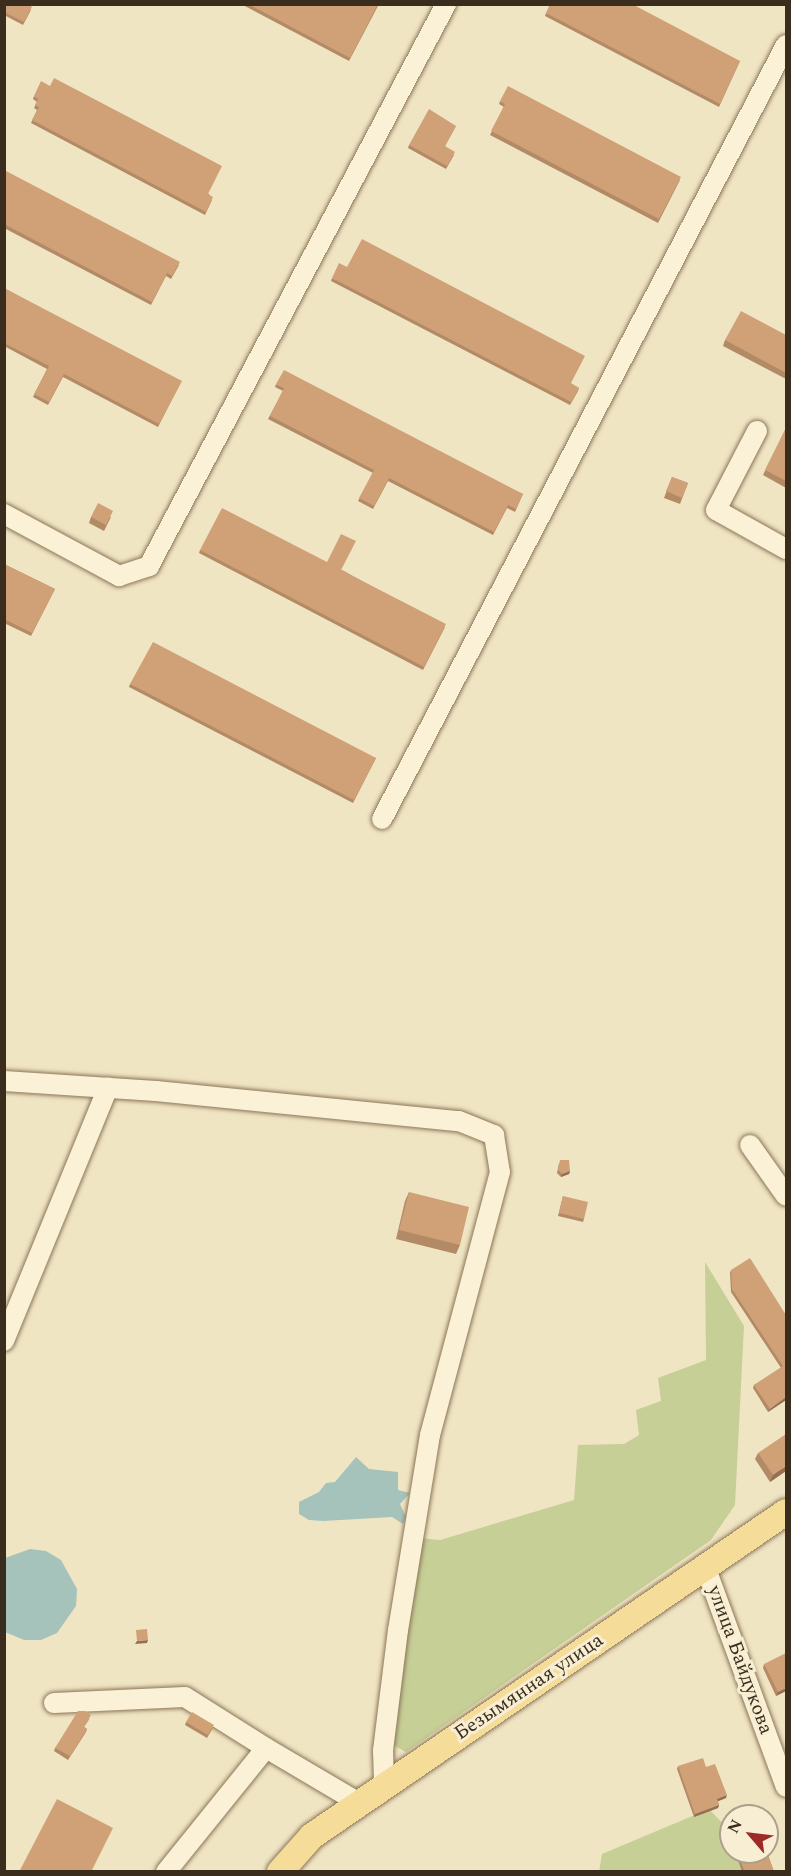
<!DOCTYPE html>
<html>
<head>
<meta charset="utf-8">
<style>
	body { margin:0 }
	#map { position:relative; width:791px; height:1876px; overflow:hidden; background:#f0e5c3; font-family:Spectral,serif }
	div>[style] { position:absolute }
	.green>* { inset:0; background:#c6cf96 }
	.water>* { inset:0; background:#a5c3bb }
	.roads { filter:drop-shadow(0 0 2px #8b7658) drop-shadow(0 0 2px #8b7658) }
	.minor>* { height:20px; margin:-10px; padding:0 10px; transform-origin:10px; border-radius:10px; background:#faf1d6 }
	.major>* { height:26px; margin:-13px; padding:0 13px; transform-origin:13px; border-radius:13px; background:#f5dc99 }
	.wall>* { inset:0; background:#b38a66 }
	.shaded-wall>* { inset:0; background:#927053 }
	.building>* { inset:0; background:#d0a077 }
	span { translate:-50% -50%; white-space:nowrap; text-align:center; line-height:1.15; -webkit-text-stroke:6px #f7eed3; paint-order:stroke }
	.street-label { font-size:20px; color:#3a2d1d }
	.frame { position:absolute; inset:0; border:6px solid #3a2d1d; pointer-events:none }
	.north { position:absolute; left:719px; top:1804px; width:60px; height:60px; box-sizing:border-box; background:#f7eed3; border:2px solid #aba18a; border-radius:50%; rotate:298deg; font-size:16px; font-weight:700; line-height:24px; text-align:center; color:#3a2d1d }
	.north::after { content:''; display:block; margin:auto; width:21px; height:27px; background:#9d2a26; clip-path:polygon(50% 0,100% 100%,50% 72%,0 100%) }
</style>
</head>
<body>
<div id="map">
	<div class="green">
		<div style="clip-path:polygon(705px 1262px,744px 1326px,735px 1505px,711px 1540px,406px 1752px,391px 1744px,419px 1538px,440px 1540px,574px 1500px,578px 1445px,624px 1444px,639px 1435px,636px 1410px,661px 1401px,658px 1378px,706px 1360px)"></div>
		<div style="clip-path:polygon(709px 1809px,731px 1832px,731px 1852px,751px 1852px,770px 1872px,599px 1872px,602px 1854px)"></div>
	</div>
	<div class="water">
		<div style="clip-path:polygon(356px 1457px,369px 1469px,398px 1472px,398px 1490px,410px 1493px,400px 1504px,406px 1517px,403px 1524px,392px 1517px,323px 1521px,309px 1520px,299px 1514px,299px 1502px,319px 1492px,326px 1483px,335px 1482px)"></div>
		<div style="clip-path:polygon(30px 1549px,46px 1551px,61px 1560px,77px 1589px,76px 1606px,57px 1633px,41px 1640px,24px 1640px,5px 1632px,5px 1558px)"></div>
	</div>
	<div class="roads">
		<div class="minor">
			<div style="left:757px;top:431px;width:89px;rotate:117.4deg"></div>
			<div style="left:716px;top:510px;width:80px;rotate:29.1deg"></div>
			<div style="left:4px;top:514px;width:131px;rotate:28.3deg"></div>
			<div style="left:119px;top:576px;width:32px;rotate:-18deg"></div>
			<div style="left:149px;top:566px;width:636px;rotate:-62.14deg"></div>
			<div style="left:382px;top:819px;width:873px;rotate:-62.44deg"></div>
			<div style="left:4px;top:1081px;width:152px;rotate:3.8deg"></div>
			<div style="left:156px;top:1091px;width:304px;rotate:5.7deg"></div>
			<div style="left:459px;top:1121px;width:38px;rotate:22deg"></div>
			<div style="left:494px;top:1135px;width:37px;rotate:81deg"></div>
			<div style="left:500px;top:1172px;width:272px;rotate:104.9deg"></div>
			<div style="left:430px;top:1435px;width:198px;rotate:99.3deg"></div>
			<div style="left:398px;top:1630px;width:122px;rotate:97.1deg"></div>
			<div style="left:383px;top:1751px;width:35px;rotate:88deg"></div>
			<div style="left:750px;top:1145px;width:62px;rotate:54.8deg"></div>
			<div style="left:4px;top:1341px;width:274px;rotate:-67.7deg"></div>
			<div style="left:705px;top:1566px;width:235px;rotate:69.9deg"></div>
			<div style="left:54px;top:1703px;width:131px;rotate:-2.6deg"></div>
			<div style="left:185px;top:1697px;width:96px;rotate:32.2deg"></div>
			<div style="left:166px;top:1872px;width:159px;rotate:-51.1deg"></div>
			<div style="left:266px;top:1748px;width:108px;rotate:30.6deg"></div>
		</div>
		<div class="major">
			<div style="left:280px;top:1872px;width:48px;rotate:-48.4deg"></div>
			<div style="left:312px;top:1836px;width:574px;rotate:-34.35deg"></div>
		</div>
	</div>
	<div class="wall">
		<div style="clip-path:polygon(4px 4px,31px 10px,23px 25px,4px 15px)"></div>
		<div style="clip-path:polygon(241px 4px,379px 4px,349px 61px)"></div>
		<div style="clip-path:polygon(546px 13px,740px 61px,719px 107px,545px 16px)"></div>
		<div style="clip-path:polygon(34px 96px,209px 194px,212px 200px,205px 215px,31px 123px,37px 110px,34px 108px,37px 102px,33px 99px)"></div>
		<div style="clip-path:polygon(500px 101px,680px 180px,658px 223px,490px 135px,504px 107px,499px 104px)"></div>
		<div style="clip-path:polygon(456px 126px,445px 146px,454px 155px,446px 169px,408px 148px,409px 145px)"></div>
		<div style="clip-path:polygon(4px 174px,179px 265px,171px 279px,166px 276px,151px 305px,4px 228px)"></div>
		<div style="clip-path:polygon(332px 278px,571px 384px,579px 388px,578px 391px,570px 405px,331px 281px)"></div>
		<div style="clip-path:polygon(4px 288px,180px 384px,158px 427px,63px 377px,48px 405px,33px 397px,47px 369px,4px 346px)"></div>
		<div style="clip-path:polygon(786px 335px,786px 379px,723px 346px,725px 340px)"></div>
		<div style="clip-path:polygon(276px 384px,523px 494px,515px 512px,507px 508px,493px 535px,388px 481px,373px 509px,358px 501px,373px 473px,268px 419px,283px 391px,275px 387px)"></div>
		<div style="clip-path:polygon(786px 428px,786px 488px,763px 475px)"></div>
		<div style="clip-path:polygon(672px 477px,688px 483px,680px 504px,664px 498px)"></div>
		<div style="clip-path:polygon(91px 517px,111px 517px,104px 531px,89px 523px)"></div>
		<div style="clip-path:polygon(200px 550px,342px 570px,445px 627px,423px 670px,199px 553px)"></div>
		<div style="clip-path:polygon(4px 564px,55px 589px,31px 636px,4px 623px)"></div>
		<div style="clip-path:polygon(130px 684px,376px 758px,353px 803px,129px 687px)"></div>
		<div style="clip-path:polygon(559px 1163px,570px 1171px,569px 1174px,561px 1177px,557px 1173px)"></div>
		<div style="clip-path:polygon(409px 1192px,460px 1245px,456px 1254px,396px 1239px,405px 1201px)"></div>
		<div style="clip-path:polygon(563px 1196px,584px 1219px,583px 1222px,558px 1216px)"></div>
		<div style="clip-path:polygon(731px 1270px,786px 1315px,786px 1400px,768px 1412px,753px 1388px,754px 1385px,781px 1368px,731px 1292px,730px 1273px)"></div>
		<div style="clip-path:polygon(758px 1453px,786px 1471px,770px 1482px,755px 1459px)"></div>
		<div style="clip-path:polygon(764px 1664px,786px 1691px,776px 1696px,763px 1668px)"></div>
		<div style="clip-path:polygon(90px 1718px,84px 1727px,87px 1729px,86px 1732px,68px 1760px,54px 1751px,55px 1748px)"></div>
		<div style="clip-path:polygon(186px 1722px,213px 1728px,207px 1738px,185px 1725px)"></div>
		<div style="clip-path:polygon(678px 1766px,706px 1767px,726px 1798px,718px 1801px,719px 1805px,718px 1808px,694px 1817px,677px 1769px)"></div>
		<div style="clip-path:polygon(737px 1852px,767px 1852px,774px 1872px,742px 1872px,736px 1854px)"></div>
	</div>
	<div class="shaded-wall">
		<div style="clip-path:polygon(570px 1171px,569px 1174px,561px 1177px,562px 1174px)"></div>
		<div style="clip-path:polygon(786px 1397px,786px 1400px,768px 1412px,770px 1409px)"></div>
		<div style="clip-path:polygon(786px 1466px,786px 1471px,770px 1482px,773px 1475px)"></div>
		<div style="clip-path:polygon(148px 1640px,147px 1643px,135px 1644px,137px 1641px)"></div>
		<div style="clip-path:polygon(786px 1688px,786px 1691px,776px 1696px,778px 1692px)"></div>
		<div style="clip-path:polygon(727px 1795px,726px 1798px,716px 1802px,717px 1799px)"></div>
		<div style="clip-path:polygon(719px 1805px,718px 1808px,694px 1817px,695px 1814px)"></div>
	</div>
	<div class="building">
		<div style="clip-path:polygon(4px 4px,28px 4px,32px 7px,24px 22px,4px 12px)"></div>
		<div style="clip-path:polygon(248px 4px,378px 4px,350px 58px)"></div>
		<div style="clip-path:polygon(550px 4px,632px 4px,740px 61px,720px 104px,546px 13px)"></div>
		<div style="clip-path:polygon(54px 78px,222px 166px,208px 194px,213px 197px,206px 212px,32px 120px,39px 107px,35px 105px,38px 99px,34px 96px,41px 81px,50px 86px)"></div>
		<div style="clip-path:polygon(508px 86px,681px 177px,659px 219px,491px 131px,505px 104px,500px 101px)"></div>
		<div style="clip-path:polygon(429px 109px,456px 126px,445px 146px,455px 152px,447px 166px,409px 145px)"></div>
		<div style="clip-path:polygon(6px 171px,180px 262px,172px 276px,167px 273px,152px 302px,4px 224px,4px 174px)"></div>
		<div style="clip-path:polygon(362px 239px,585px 356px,571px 383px,579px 388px,571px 402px,332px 278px,339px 263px,347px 267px)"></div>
		<div style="clip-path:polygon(4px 288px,182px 381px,159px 424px,64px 374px,49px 402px,34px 394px,49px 366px,4px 343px)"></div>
		<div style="clip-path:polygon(741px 311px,786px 335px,786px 373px,725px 340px)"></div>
		<div style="clip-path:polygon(284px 370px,523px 494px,516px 509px,508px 505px,494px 532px,389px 478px,374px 506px,359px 498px,374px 470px,270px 416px,284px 388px,276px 384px)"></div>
		<div style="clip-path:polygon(786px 428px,786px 481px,765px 470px)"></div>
		<div style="clip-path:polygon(672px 477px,688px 483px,682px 498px,666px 491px)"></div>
		<div style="clip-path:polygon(98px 503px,113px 511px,106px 525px,91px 517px)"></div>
		<div style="clip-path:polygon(222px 508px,327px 562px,341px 534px,356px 541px,341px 570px,446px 624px,424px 667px,200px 550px)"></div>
		<div style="clip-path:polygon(4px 564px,55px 589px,32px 633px,4px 619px)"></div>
		<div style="clip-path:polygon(153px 642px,376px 758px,354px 800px,130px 684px)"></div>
		<div style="clip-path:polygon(560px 1160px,569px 1160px,570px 1171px,562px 1174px,558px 1170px)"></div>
		<div style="clip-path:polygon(409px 1192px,469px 1207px,460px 1245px,399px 1230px)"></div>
		<div style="clip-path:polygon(563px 1196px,588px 1202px,584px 1219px,559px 1213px)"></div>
		<div style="clip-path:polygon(750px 1258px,786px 1315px,786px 1397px,770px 1409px,754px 1385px,783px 1366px,732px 1289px,731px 1270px)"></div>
		<div style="clip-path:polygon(786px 1434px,786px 1466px,773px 1475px,758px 1453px)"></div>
		<div style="clip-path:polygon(147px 1629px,148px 1640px,137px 1641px,136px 1630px)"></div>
		<div style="clip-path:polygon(786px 1653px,786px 1688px,778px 1692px,764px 1664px)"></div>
		<div style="clip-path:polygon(78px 1711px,85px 1711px,91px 1715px,84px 1727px,87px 1729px,70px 1756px,55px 1748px)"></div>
		<div style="clip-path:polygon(192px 1712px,214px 1725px,208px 1735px,186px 1722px)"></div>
		<div style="clip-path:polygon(703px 1758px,706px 1767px,715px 1764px,727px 1795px,717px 1799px,719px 1805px,695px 1814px,678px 1766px)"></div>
		<div style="clip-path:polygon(57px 1799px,113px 1828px,91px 1872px,19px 1872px)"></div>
		<div style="clip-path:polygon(737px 1852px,767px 1852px,774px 1872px,745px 1872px)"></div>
	</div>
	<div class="street-label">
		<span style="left:740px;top:1660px;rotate:70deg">улица Байдукова</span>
		<span style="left:529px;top:1687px;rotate:-34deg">Безымянная улица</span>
	</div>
	<div class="frame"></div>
	<div class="north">N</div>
</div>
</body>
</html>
